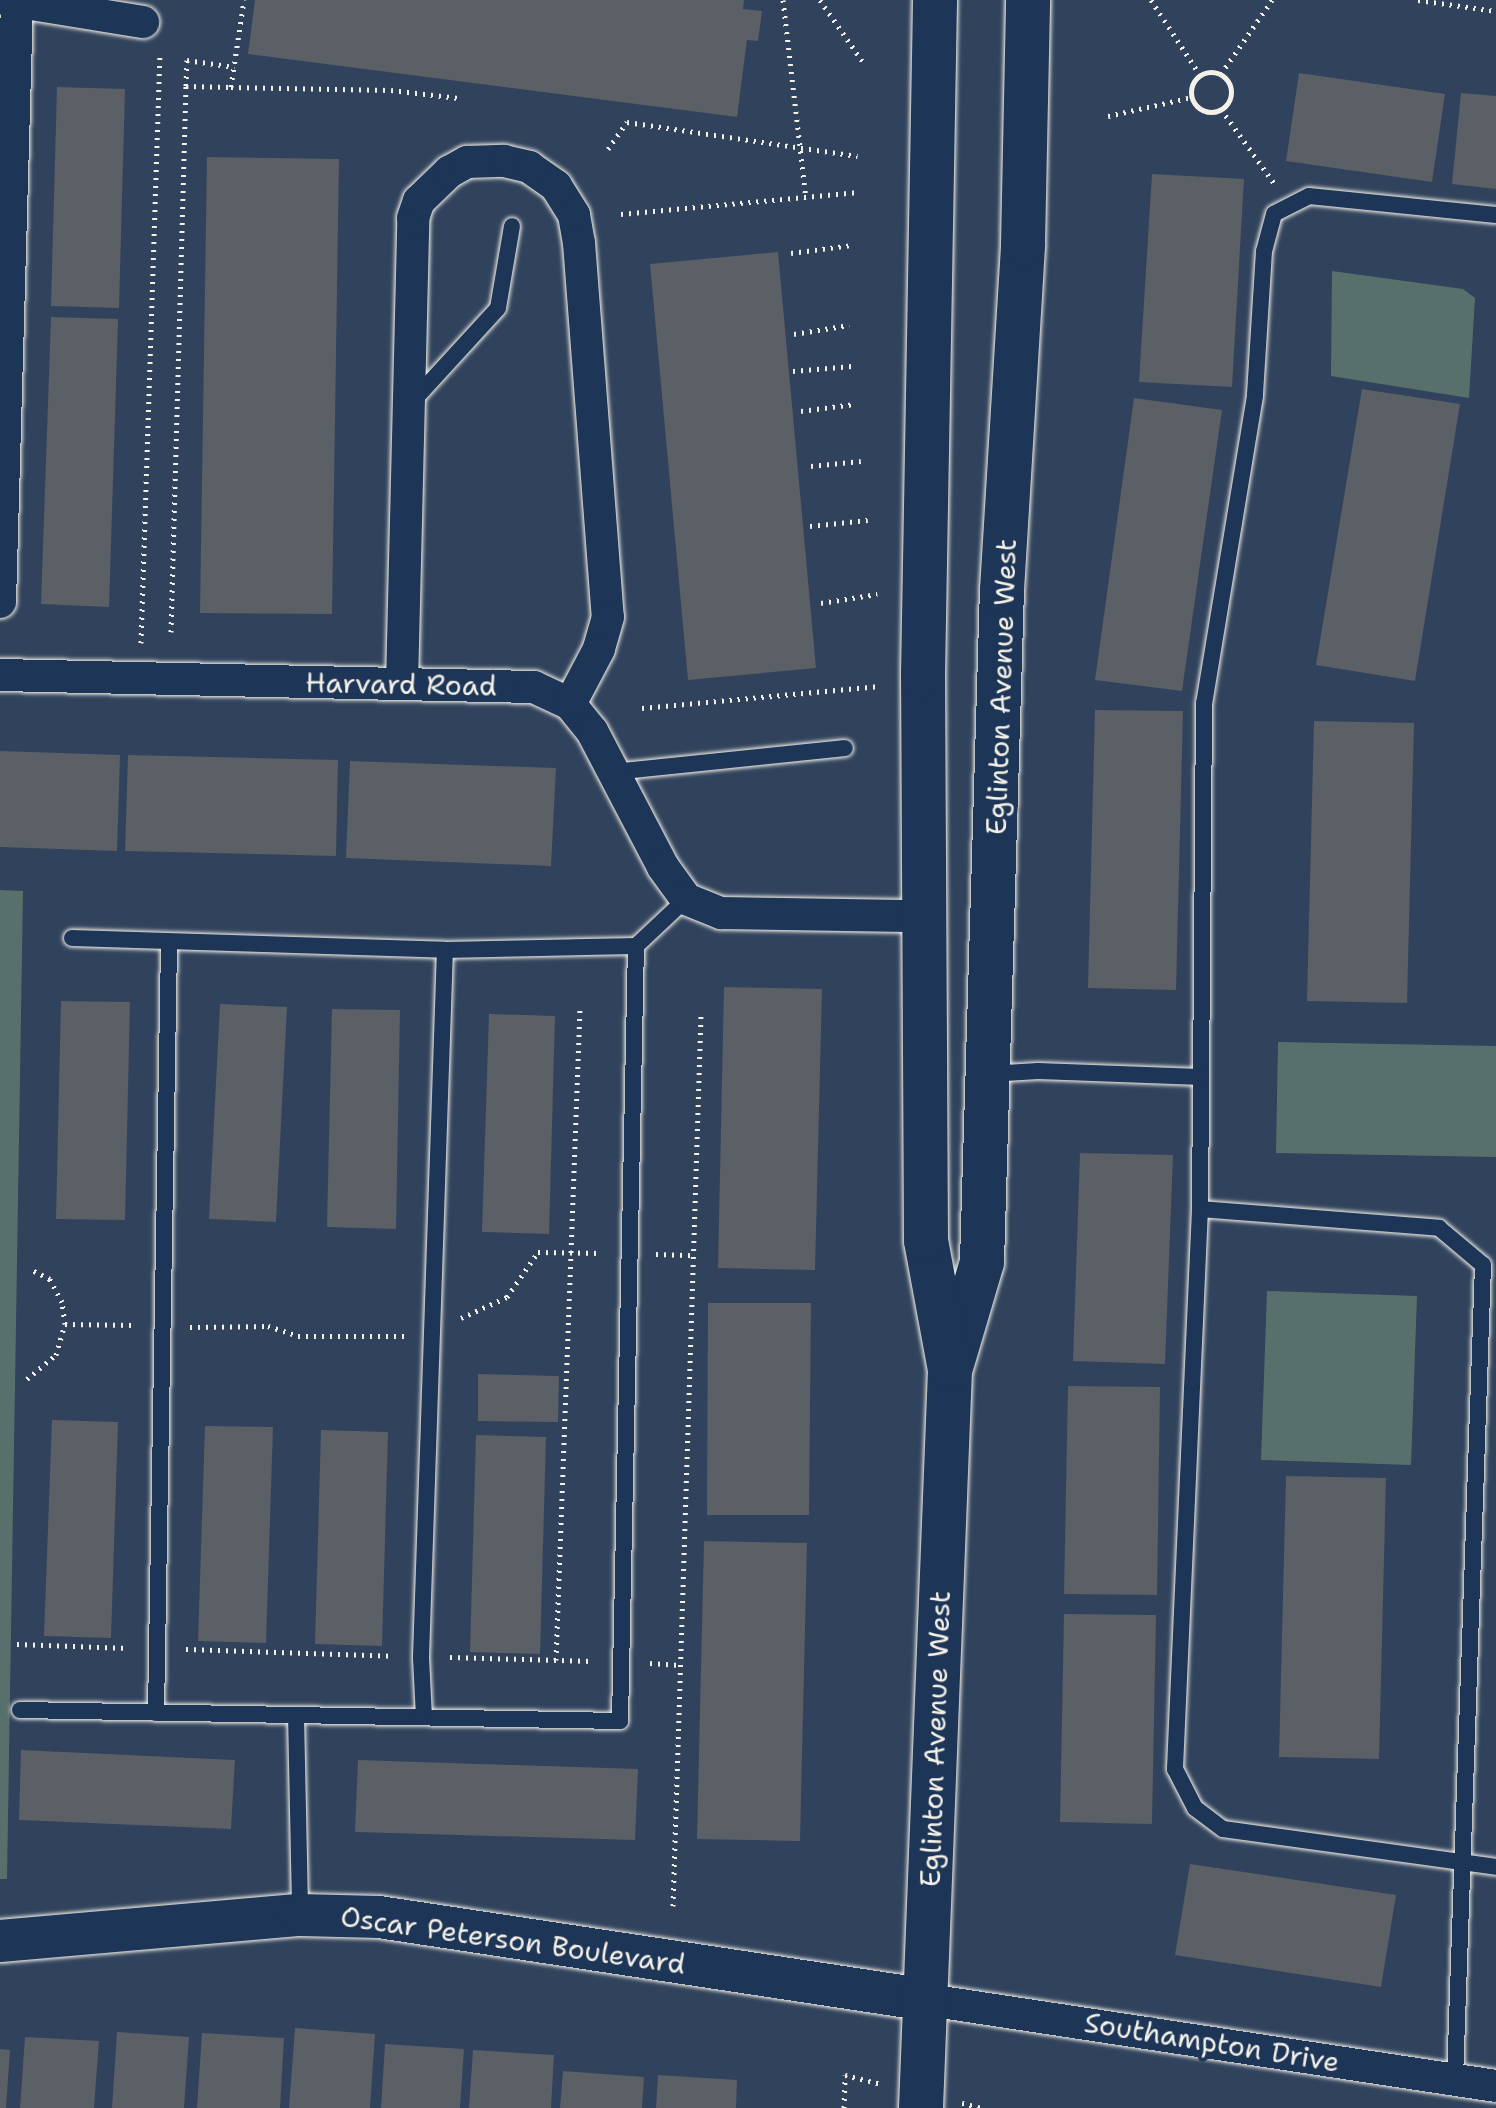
<!DOCTYPE html>
<html>
<head>
<meta charset="utf-8">
<style>
	body { margin:0 }
	#map { position:relative; width:1496px; height:2108px; overflow:hidden; background:#30425c; font-family:"Shantell Sans",sans-serif }
	div>[style] { position:absolute }
	.green>* { inset:0; background:#58706c }
	.building>* { inset:0; background:#5b5f66 }
	.path>* { height:5px; margin-top:-2.5px; transform-origin:0; background:repeating-linear-gradient(90deg,#f4f1e8 0 2px,transparent 0 8px) }
	.path>.ring { margin:-2.5px; padding:0; box-sizing:content-box; background:none; border:5px solid #f4f1e8; border-radius:50% }
	.roads { filter:drop-shadow(0 0 2px #f4f1e8) drop-shadow(0 0 2px #f4f1e8) }
	.service>* { height:16px; margin:-8px; padding:0 8px; transform-origin:8px; border-radius:8px; background:#1d3557 }
	.minor>* { height:32px; margin:-16px; padding:0 16px; transform-origin:16px; border-radius:16px; background:#1d3557 }
	.tertiary>* { height:42px; margin:-21px; padding:0 21px; transform-origin:21px; border-radius:21px; background:#1d3557 }
	.primary>* { height:44px; margin:-22px; padding:0 22px; transform-origin:22px; border-radius:22px; background:#1d3557 }
	span { translate:-50% -50%; white-space:nowrap; text-align:center; line-height:1.15; -webkit-text-stroke:8px #1d3557; paint-order:stroke }
	.street-label { font-size:28px; color:#f4f1e8 }
</style>
</head>
<body>
<div id="map">
	<div class="green">
		<div style="clip-path:polygon(1332px 271px,1463px 289px,1475px 298px,1469px 398px,1331px 376px)"></div>
		<div style="clip-path:polygon(0 890px,23px 891px,7px 1879px,0 1879px)"></div>
		<div style="clip-path:polygon(1278px 1042px,1496px 1046px,1496px 1157px,1276px 1153px)"></div>
		<div style="clip-path:polygon(1267px 1291px,1417px 1296px,1411px 1465px,1261px 1460px)"></div>
	</div>
	<div class="building">
		<div style="clip-path:polygon(255px 0,744px 0,743px 9px,762px 11px,758px 41px,747px 40px,737px 117px,248px 54px)"></div>
		<div style="clip-path:polygon(1299px 73px,1445px 94px,1432px 182px,1286px 161px)"></div>
		<div style="clip-path:polygon(57px 87px,125px 89px,119px 308px,51px 306px)"></div>
		<div style="clip-path:polygon(1461px 93px,1496px 96px,1496px 189px,1452px 184px)"></div>
		<div style="clip-path:polygon(207px 157px,339px 159px,332px 614px,200px 613px)"></div>
		<div style="clip-path:polygon(1152px 174px,1244px 179px,1232px 387px,1139px 382px)"></div>
		<div style="clip-path:polygon(778px 252px,816px 668px,688px 680px,650px 264px)"></div>
		<div style="clip-path:polygon(51px 317px,118px 319px,109px 607px,41px 604px)"></div>
		<div style="clip-path:polygon(1362px 389px,1460px 404px,1415px 681px,1316px 665px)"></div>
		<div style="clip-path:polygon(1134px 398px,1222px 410px,1182px 691px,1095px 680px)"></div>
		<div style="clip-path:polygon(1095px 710px,1183px 711px,1176px 990px,1088px 988px)"></div>
		<div style="clip-path:polygon(1314px 721px,1414px 723px,1407px 1003px,1307px 1001px)"></div>
		<div style="clip-path:polygon(0 751px,120px 755px,117px 851px,0 847px)"></div>
		<div style="clip-path:polygon(128px 755px,338px 760px,336px 856px,125px 851px)"></div>
		<div style="clip-path:polygon(350px 761px,556px 768px,551px 866px,346px 858px)"></div>
		<div style="clip-path:polygon(724px 987px,822px 989px,815px 1270px,718px 1268px)"></div>
		<div style="clip-path:polygon(61px 1001px,130px 1002px,125px 1220px,56px 1219px)"></div>
		<div style="clip-path:polygon(220px 1004px,287px 1007px,276px 1222px,209px 1219px)"></div>
		<div style="clip-path:polygon(332px 1009px,400px 1010px,396px 1229px,327px 1227px)"></div>
		<div style="clip-path:polygon(489px 1014px,555px 1016px,549px 1234px,482px 1232px)"></div>
		<div style="clip-path:polygon(1080px 1153px,1173px 1155px,1165px 1364px,1073px 1361px)"></div>
		<div style="clip-path:polygon(708px 1303px,811px 1303px,809px 1515px,707px 1515px)"></div>
		<div style="clip-path:polygon(478px 1374px,559px 1376px,558px 1422px,478px 1421px)"></div>
		<div style="clip-path:polygon(1068px 1386px,1160px 1387px,1157px 1595px,1064px 1594px)"></div>
		<div style="clip-path:polygon(52px 1420px,118px 1422px,111px 1638px,44px 1636px)"></div>
		<div style="clip-path:polygon(205px 1426px,273px 1427px,266px 1643px,198px 1641px)"></div>
		<div style="clip-path:polygon(321px 1430px,388px 1432px,382px 1646px,315px 1644px)"></div>
		<div style="clip-path:polygon(476px 1435px,546px 1437px,540px 1654px,470px 1652px)"></div>
		<div style="clip-path:polygon(1286px 1476px,1386px 1478px,1379px 1759px,1279px 1757px)"></div>
		<div style="clip-path:polygon(704px 1541px,807px 1543px,800px 1841px,697px 1839px)"></div>
		<div style="clip-path:polygon(1064px 1614px,1156px 1615px,1152px 1824px,1060px 1822px)"></div>
		<div style="clip-path:polygon(21px 1750px,235px 1760px,231px 1829px,19px 1820px)"></div>
		<div style="clip-path:polygon(358px 1760px,638px 1769px,635px 1840px,355px 1832px)"></div>
		<div style="clip-path:polygon(1190px 1864px,1396px 1895px,1381px 1987px,1175px 1955px)"></div>
		<div style="clip-path:polygon(295px 2028px,375px 2034px,370px 2108px,289px 2108px)"></div>
		<div style="clip-path:polygon(117px 2032px,189px 2037px,184px 2108px,112px 2108px)"></div>
		<div style="clip-path:polygon(202px 2033px,284px 2038px,280px 2108px,197px 2108px)"></div>
		<div style="clip-path:polygon(25px 2037px,99px 2041px,94px 2108px,20px 2108px)"></div>
		<div style="clip-path:polygon(385px 2044px,464px 2049px,460px 2108px,381px 2108px)"></div>
		<div style="clip-path:polygon(0 2049px,10px 2050px,6px 2108px,0 2108px)"></div>
		<div style="clip-path:polygon(473px 2050px,554px 2055px,551px 2108px,469px 2108px)"></div>
		<div style="clip-path:polygon(563px 2071px,644px 2077px,642px 2108px,560px 2108px)"></div>
		<div style="clip-path:polygon(658px 2075px,737px 2080px,736px 2108px,656px 2108px)"></div>
	</div>
	<div class="path">
		<div style="left:783px;top:0;width:200px;rotate:83.4deg"></div>
		<div style="left:820px;top:0;width:75px;rotate:55.3deg"></div>
		<div style="left:1151px;top:0;width:90px;rotate:56.8deg"></div>
		<div style="left:1418px;top:0;width:79px;rotate:8deg"></div>
		<div class="ring" style="left:1191px;top:72px;width:35px;height:35px"></div>
		<div style="left:1221px;top:74px;width:90px;rotate:-55.4deg"></div>
		<div style="left:186px;top:86px;width:26px;rotate:-88deg"></div>
		<div style="left:187px;top:60px;width:48px;rotate:8.5deg"></div>
		<div style="left:231px;top:87px;width:160px;rotate:1.1deg"></div>
		<div style="left:391px;top:90px;width:68px;rotate:6.7deg"></div>
		<div style="left:1221px;top:109px;width:91px;rotate:54.4deg"></div>
		<div style="left:1108px;top:116px;width:86px;rotate:-12.7deg"></div>
		<div style="left:608px;top:149px;width:33px;rotate:-55deg"></div>
		<div style="left:627px;top:122px;width:233px;rotate:8.4deg"></div>
		<div style="left:621px;top:214px;width:236px;rotate:-5.3deg"></div>
		<div style="left:791px;top:253px;width:63px;rotate:-7.4deg"></div>
		<div style="left:794px;top:334px;width:56px;rotate:-9.3deg"></div>
		<div style="left:793px;top:371px;width:59px;rotate:-4.8deg"></div>
		<div style="left:801px;top:411px;width:54px;rotate:-7.4deg"></div>
		<div style="left:811px;top:466px;width:50px;rotate:-5.7deg"></div>
		<div style="left:810px;top:526px;width:58px;rotate:-5.9deg"></div>
		<div style="left:821px;top:603px;width:57px;rotate:-9.1deg"></div>
		<div style="left:171px;top:632px;width:546px;rotate:-88.43deg"></div>
		<div style="left:186px;top:86px;width:45px;rotate:1.3deg"></div>
		<div style="left:231px;top:87px;width:88px;rotate:-81.5deg"></div>
		<div style="left:141px;top:643px;width:590px;rotate:-88.16deg"></div>
		<div style="left:642px;top:708px;width:239px;rotate:-5.3deg"></div>
		<div style="left:656px;top:1254px;width:37px;rotate:2deg"></div>
		<div style="left:461px;top:1318px;width:51px;rotate:-24.5deg"></div>
		<div style="left:507px;top:1297px;width:55px;rotate:-55.4deg"></div>
		<div style="left:538px;top:1252px;width:64px;rotate:0.9deg"></div>
		<div style="left:65px;top:1324px;width:71px;rotate:0.8deg"></div>
		<div style="left:190px;top:1327px;width:78px;rotate:-0.7deg"></div>
		<div style="left:268px;top:1326px;width:32px;rotate:18deg"></div>
		<div style="left:298px;top:1336px;width:108px"></div>
		<div style="left:27px;top:1379px;width:38px;rotate:-40deg"></div>
		<div style="left:56px;top:1355px;width:32px;rotate:-74deg"></div>
		<div style="left:65px;top:1324px;width:22px;rotate:-98deg"></div>
		<div style="left:62px;top:1302px;width:26px;rotate:-118deg"></div>
		<div style="left:50px;top:1279px;width:20px;rotate:-153deg"></div>
		<div style="left:17px;top:1644px;width:111px;rotate:2.1deg"></div>
		<div style="left:186px;top:1649px;width:206px;rotate:1.9deg"></div>
		<div style="left:450px;top:1657px;width:142px;rotate:1.6deg"></div>
		<div style="left:556px;top:1660px;width:650px;rotate:-87.89deg"></div>
		<div style="left:650px;top:1663px;width:30px;rotate:4deg"></div>
		<div style="left:673px;top:1906px;width:892px;rotate:-88.2deg"></div>
		<div style="left:962px;top:2103px;width:21px;rotate:14deg"></div>
		<div style="left:844px;top:2108px;width:33px;rotate:-88deg"></div>
		<div style="left:845px;top:2075px;width:38px;rotate:14deg"></div>
	</div>
	<div class="roads">
		<div class="service">
			<div style="left:1496px;top:215px;width:188px;rotate:-174.2deg"></div>
			<div style="left:1309px;top:196px;width:39px;rotate:153deg"></div>
			<div style="left:1274px;top:214px;width:38px;rotate:105deg"></div>
			<div style="left:1264px;top:251px;width:145px;rotate:93.6deg"></div>
			<div style="left:1255px;top:396px;width:311px;rotate:99.4deg"></div>
			<div style="left:1204px;top:703px;width:506px;rotate:90.45deg"></div>
			<div style="left:1200px;top:1209px;width:561px;rotate:92.56deg"></div>
			<div style="left:1175px;top:1769px;width:44px;rotate:62.9deg"></div>
			<div style="left:1195px;top:1808px;width:35px;rotate:37deg"></div>
			<div style="left:1223px;top:1829px;width:276px;rotate:7.9deg"></div>
			<div style="left:412px;top:402px;width:127px;rotate:-47.5deg"></div>
			<div style="left:498px;top:308px;width:83px;rotate:-80.3deg"></div>
			<div style="left:614px;top:772px;width:232px;rotate:-5.9deg"></div>
			<div style="left:72px;top:938px;width:373px;rotate:1.8deg"></div>
			<div style="left:445px;top:950px;width:191px;rotate:-1.2deg"></div>
			<div style="left:636px;top:946px;width:69px;rotate:-43.2deg"></div>
			<div style="left:989px;top:1074px;width:49px;rotate:-3.5deg"></div>
			<div style="left:1038px;top:1071px;width:163px;rotate:2.1deg"></div>
			<div style="left:1200px;top:1209px;width:240px;rotate:4.5deg"></div>
			<div style="left:1439px;top:1228px;width:57px;rotate:40.1deg"></div>
			<div style="left:1483px;top:1265px;width:815px;rotate:91.97deg"></div>
			<div style="left:20px;top:1710px;width:600px;rotate:1.05deg"></div>
			<div style="left:620px;top:1721px;width:775px;rotate:-88.82deg"></div>
			<div style="left:156px;top:1713px;width:770px;rotate:-89.03deg"></div>
			<div style="left:296px;top:1715px;width:198px;rotate:88.8deg"></div>
			<div style="left:424px;top:1717px;width:60px;rotate:-92.9deg"></div>
			<div style="left:421px;top:1657px;width:707px;rotate:-88.06deg"></div>
		</div>
		<div class="minor">
			<div style="left:7px;top:0;width:138px;rotate:9.2deg"></div>
			<div style="left:0;top:602px;width:600px;rotate:-88.38deg"></div>
			<div style="left:0;top:675px;width:534px;rotate:1.29deg"></div>
			<div style="left:534px;top:687px;width:40px;rotate:25deg"></div>
			<div style="left:570px;top:704px;width:35px;rotate:51deg"></div>
			<div style="left:592px;top:731px;width:153px;rotate:62.4deg"></div>
			<div style="left:663px;top:867px;width:39px;rotate:54deg"></div>
			<div style="left:686px;top:899px;width:38px;rotate:22deg"></div>
			<div style="left:721px;top:913px;width:201px;rotate:0.9deg"></div>
			<div style="left:402px;top:684px;width:466px;rotate:-88.6deg"></div>
			<div style="left:413px;top:218px;width:18px;rotate:-71deg"></div>
			<div style="left:419px;top:201px;width:42px;rotate:-44deg"></div>
			<div style="left:449px;top:172px;width:21px;rotate:-29deg"></div>
			<div style="left:467px;top:162px;width:37px;rotate:-2deg"></div>
			<div style="left:504px;top:161px;width:26px;rotate:13deg"></div>
			<div style="left:529px;top:167px;width:33px;rotate:35deg"></div>
			<div style="left:556px;top:186px;width:34px;rotate:58deg"></div>
			<div style="left:574px;top:215px;width:28px;rotate:80deg"></div>
			<div style="left:579px;top:243px;width:375px;rotate:85.6deg"></div>
			<div style="left:608px;top:617px;width:33px;rotate:106deg"></div>
			<div style="left:599px;top:649px;width:62px;rotate:117.8deg"></div>
			<div style="left:928px;top:2000px;width:574px;rotate:8.61deg"></div>
		</div>
		<div class="tertiary">
			<div style="left:0;top:1941px;width:301px;rotate:-5deg"></div>
			<div style="left:300px;top:1915px;width:79px;rotate:1.5deg"></div>
			<div style="left:379px;top:1917px;width:555px;rotate:8.6deg"></div>
		</div>
		<div class="primary">
			<div style="left:952px;top:1364px;width:106px;rotate:-73.6deg"></div>
			<div style="left:982px;top:1262px;width:672px;rotate:-88.3deg"></div>
			<div style="left:1002px;top:590px;width:347px;rotate:-86.5deg"></div>
			<div style="left:1023px;top:244px;width:244px;rotate:-88.8deg"></div>
			<div style="left:921px;top:2108px;width:739px;rotate:-87.75deg"></div>
			<div style="left:950px;top:1370px;width:131px;rotate:-100.5deg"></div>
			<div style="left:926px;top:1241px;width:566px;rotate:-90.3deg"></div>
			<div style="left:923px;top:675px;width:675px;rotate:-88.98deg"></div>
		</div>
	</div>
	<div class="street-label">
		<span style="left:401px;top:684px;rotate:1deg">Harvard Road</span>
		<span style="left:1001px;top:687px;rotate:-88deg">Eglinton Avenue West</span>
		<span style="left:935px;top:1739px;rotate:-88deg">Eglinton Avenue West</span>
		<span style="left:513px;top:1940px;rotate:8deg">Oscar Peterson Boulevard</span>
		<span style="left:1212px;top:2042px;rotate:9deg">Southampton Drive</span>
	</div>
</div>
</body>
</html>
